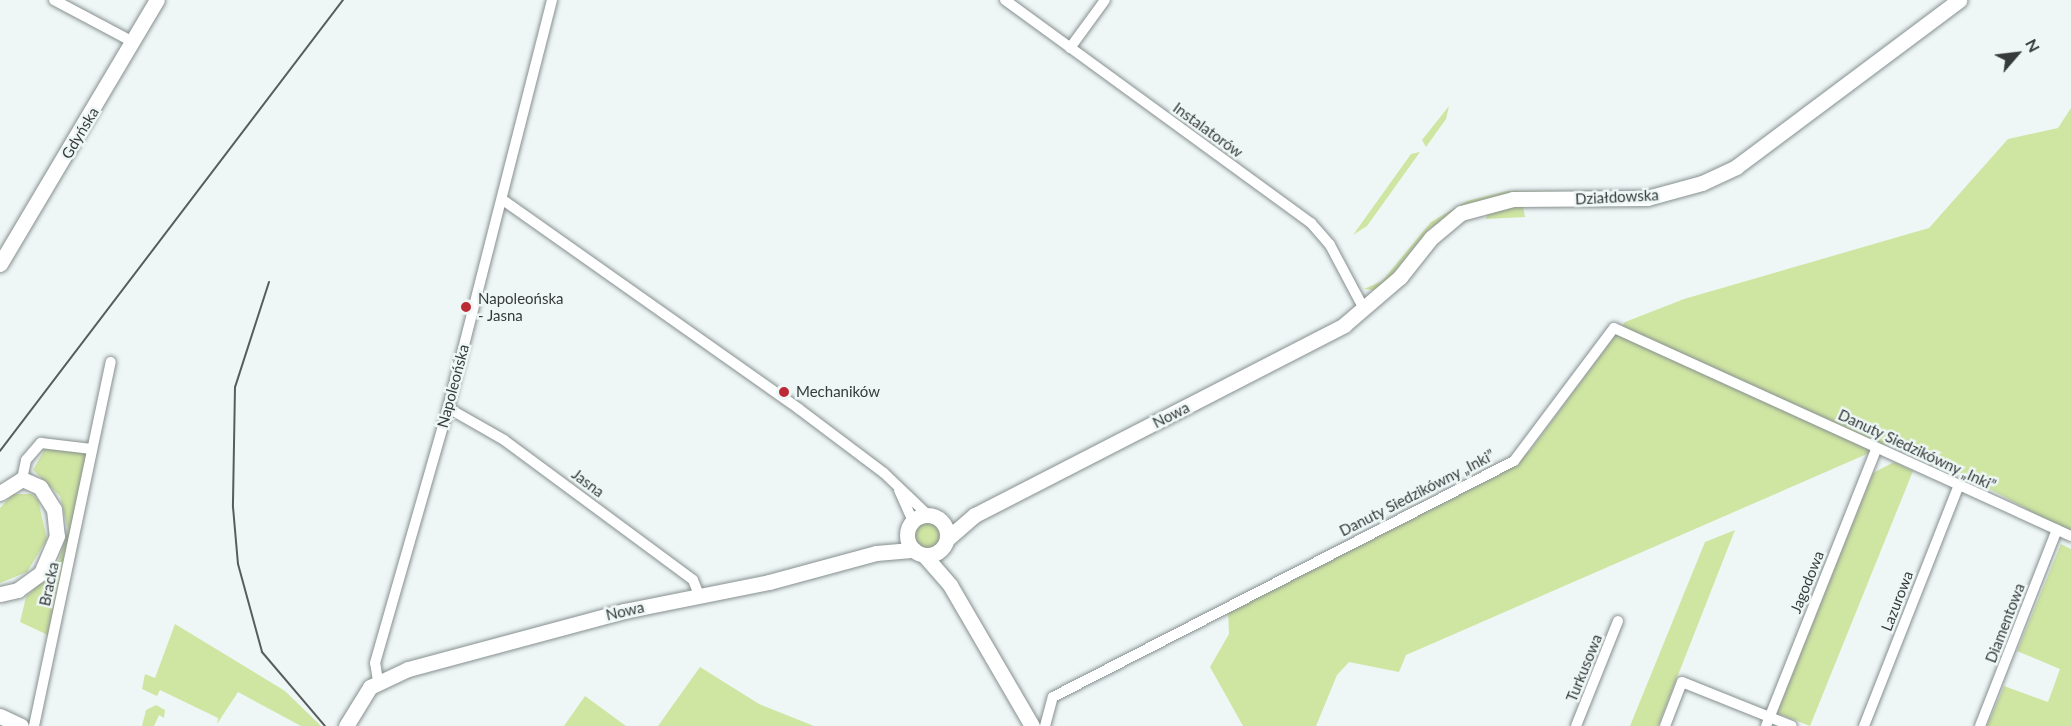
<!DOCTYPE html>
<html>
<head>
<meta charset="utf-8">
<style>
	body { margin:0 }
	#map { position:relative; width:2071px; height:726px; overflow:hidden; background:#eef7f6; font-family:Lato,sans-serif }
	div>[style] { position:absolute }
	.green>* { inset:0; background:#cfe5a2 }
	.round { border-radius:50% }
	.roads { filter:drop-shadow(0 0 2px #878f8f) drop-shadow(0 0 2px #878f8f) }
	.street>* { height:10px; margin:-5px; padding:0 5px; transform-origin:5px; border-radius:5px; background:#fff }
	.secondary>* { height:15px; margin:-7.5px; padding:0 7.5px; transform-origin:7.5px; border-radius:7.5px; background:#fff }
	.secondary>.ring { margin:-7.5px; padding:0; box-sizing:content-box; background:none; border:15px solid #fff; border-radius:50% }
	.rail>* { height:2px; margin:-1px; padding:0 1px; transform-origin:1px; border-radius:1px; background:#585d5c }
	.dots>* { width:16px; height:16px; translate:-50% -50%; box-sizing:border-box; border:3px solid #eef7f6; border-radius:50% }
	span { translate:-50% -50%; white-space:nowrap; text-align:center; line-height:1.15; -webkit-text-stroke:5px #eef7f6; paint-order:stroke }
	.street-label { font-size:15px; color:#363a3a }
	.poi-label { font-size:15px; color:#363a3a }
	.left { translate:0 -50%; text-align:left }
	.north { position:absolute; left:1987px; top:24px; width:60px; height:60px; -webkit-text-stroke:4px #eef7f6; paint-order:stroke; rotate:62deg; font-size:16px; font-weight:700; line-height:24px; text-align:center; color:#363a3a }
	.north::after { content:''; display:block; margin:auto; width:21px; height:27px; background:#363a3a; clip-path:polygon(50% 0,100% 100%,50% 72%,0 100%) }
</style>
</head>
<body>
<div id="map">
	<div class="green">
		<div style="clip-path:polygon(1449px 106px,1446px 119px,1426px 147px,1422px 140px)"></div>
		<div style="clip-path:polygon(2071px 108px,2071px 533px,1899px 440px,1406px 655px,1399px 672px,1349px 662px,1337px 675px,1316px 726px,1243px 726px,1210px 667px,1229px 634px,1228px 609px,1529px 452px,1625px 322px,1684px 299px,1929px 228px,2008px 139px,2058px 128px)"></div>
		<div style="clip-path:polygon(1420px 152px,1367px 226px,1353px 235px,1411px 154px)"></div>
		<div style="clip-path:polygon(1507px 191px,1585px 192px,1503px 195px,1469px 204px,1430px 228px,1388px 280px,1373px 290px,1364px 289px,1382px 281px,1431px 222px,1467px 201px)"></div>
		<div style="clip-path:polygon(1523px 206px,1525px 217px,1486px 219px,1489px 208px)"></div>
		<div style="clip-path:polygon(46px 447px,87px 452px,50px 636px,20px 622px,26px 597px,56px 568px,68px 530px,60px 496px,33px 470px)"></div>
		<div style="clip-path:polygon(1894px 462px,1913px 471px,1810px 726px,1777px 713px,1873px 473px)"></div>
		<div style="clip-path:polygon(13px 494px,32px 494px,38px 500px,47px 539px,27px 572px,0 583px,0 508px)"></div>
		<div class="round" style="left:915px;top:522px;width:26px;height:26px"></div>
		<div style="clip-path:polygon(1735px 530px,1658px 726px,1630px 726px,1705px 542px)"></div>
		<div style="clip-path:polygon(2061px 544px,2071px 549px,2071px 726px,1987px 726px,2004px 686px,2048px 702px,2060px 669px,2017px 651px)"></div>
		<div style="clip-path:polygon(175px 624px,285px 691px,321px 726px,301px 726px,238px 692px,217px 724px,218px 718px,160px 690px,157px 696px,142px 689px,145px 674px,155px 678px)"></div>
		<div style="clip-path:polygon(700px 667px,759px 704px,814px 726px,658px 726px)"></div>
		<div style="clip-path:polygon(585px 696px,626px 726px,564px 726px)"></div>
		<div style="clip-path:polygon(156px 705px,165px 710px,164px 718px,159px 715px,154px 726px,142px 726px,146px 710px)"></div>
	</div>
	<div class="roads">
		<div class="street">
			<div style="left:54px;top:0;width:89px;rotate:28deg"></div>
			<div style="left:1005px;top:0;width:379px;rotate:36.1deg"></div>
			<div style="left:1311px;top:223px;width:29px;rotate:49deg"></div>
			<div style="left:1330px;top:245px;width:72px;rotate:62deg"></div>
			<div style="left:1070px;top:48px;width:59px;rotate:-53.9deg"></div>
			<div style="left:503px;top:200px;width:362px;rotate:35.2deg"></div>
			<div style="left:799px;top:409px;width:106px;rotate:37deg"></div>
			<div style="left:884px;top:473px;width:62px;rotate:43.7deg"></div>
			<div style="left:448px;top:408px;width:64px;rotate:29.7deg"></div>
			<div style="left:504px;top:440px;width:235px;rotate:36.5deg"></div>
			<div style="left:693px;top:580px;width:16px;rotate:68deg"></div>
			<div style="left:22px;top:479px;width:19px;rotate:-78deg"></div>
			<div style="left:26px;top:460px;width:23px;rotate:-49deg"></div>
			<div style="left:41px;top:443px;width:51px;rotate:6.7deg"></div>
			<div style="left:899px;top:490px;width:34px;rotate:66deg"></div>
			<div style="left:378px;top:681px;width:18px;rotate:-99deg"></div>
			<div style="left:375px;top:663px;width:265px;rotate:-74deg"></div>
			<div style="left:448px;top:408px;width:421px;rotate:-75.7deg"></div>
			<div style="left:34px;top:726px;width:372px;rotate:-78.1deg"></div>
			<div style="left:1045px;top:726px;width:30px;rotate:-75deg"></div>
			<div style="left:1053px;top:697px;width:518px;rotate:-27.11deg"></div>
			<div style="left:1514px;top:461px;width:166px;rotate:-53.1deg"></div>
			<div style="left:1614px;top:328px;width:502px;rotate:24.47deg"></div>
			<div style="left:1576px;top:726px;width:113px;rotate:-68.2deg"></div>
			<div style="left:1665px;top:726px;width:47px;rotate:-68.9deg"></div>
			<div style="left:1682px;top:682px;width:118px;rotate:21.8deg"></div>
			<div style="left:1766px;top:726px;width:297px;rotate:-68.3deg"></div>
			<div style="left:1864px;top:726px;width:257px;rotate:-68.5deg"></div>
			<div style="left:1980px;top:726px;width:211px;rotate:-68.6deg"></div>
		</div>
		<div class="secondary">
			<div style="left:0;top:264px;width:307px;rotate:-59.3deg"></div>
			<div style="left:0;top:493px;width:26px;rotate:-32deg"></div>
			<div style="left:22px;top:479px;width:20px;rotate:24deg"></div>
			<div style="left:40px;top:487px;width:26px;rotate:58deg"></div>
			<div style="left:54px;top:509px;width:27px;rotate:84deg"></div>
			<div style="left:57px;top:536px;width:40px;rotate:113.4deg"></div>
			<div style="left:41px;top:573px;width:29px;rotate:144deg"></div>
			<div style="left:18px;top:590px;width:18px;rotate:167deg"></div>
			<div class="ring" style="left:907px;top:515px;width:25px;height:25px"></div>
			<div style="left:947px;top:539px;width:37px;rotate:-41deg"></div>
			<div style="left:975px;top:515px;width:415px;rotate:-27.2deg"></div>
			<div style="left:1344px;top:325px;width:74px;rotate:-40.6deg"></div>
			<div style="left:1400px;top:277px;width:50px;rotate:-51.5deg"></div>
			<div style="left:1431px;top:238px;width:39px;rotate:-40deg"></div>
			<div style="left:1461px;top:213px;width:54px;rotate:-15.1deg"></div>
			<div style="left:1513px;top:199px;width:134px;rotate:-0.4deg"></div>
			<div style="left:1647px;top:198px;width:57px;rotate:-15.3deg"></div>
			<div style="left:1702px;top:183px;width:38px;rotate:-25deg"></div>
			<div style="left:1736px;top:167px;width:279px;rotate:-36.8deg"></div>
			<div style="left:924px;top:555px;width:40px;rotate:49deg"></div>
			<div style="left:950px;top:585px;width:163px;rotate:59.8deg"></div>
			<div style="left:0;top:716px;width:23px;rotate:25deg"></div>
			<div style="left:346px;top:726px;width:46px;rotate:-58.4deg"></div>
			<div style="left:370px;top:687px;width:42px;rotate:-25.3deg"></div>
			<div style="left:408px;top:669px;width:224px;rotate:-15deg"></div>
			<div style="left:624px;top:611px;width:148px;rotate:-11.3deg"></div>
			<div style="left:769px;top:582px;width:111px;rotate:-15.2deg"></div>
			<div style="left:876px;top:553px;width:38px;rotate:-5deg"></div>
		</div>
	</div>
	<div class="rail">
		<div style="left:269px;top:282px;width:110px;rotate:107.9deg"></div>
		<div style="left:235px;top:387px;width:120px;rotate:91deg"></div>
		<div style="left:233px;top:507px;width:57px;rotate:85deg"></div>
		<div style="left:238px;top:564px;width:91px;rotate:74.7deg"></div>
		<div style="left:262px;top:652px;width:97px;rotate:49.6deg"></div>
		<div style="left:0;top:451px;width:567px;rotate:-52.75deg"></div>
	</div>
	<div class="dots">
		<div style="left:466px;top:307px;background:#bc2b35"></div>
		<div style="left:784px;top:392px;background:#bc2b35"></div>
	</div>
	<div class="street-label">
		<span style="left:1208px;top:130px;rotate:36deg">Instalatorów</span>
		<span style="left:80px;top:133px;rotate:-59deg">Gdyńska</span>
		<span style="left:1617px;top:197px;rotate:-3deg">Działdowska</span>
		<span style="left:453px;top:386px;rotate:-75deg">Napoleońska</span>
		<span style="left:1171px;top:415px;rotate:-27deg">Nowa</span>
		<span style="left:1917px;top:450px;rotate:25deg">Danuty Siedzikówny „Inki”</span>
		<span style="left:588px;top:483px;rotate:37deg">Jasna</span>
		<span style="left:1417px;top:493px;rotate:-27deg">Danuty Siedzikówny „Inki”</span>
		<span style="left:1807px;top:582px;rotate:-68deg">Jagodowa</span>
		<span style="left:49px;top:584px;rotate:-78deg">Bracka</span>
		<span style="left:1897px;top:601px;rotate:-69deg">Lazurowa</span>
		<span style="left:625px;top:611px;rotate:-13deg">Nowa</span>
		<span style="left:2005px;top:623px;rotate:-69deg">Diamentowa</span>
		<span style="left:1584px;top:668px;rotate:-68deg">Turkusowa</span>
	</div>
	<div class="poi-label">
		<span class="left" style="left:478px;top:307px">Napoleońska<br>- Jasna</span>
		<span class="left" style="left:796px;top:392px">Mechaników</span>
	</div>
	<div class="north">N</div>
</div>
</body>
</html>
